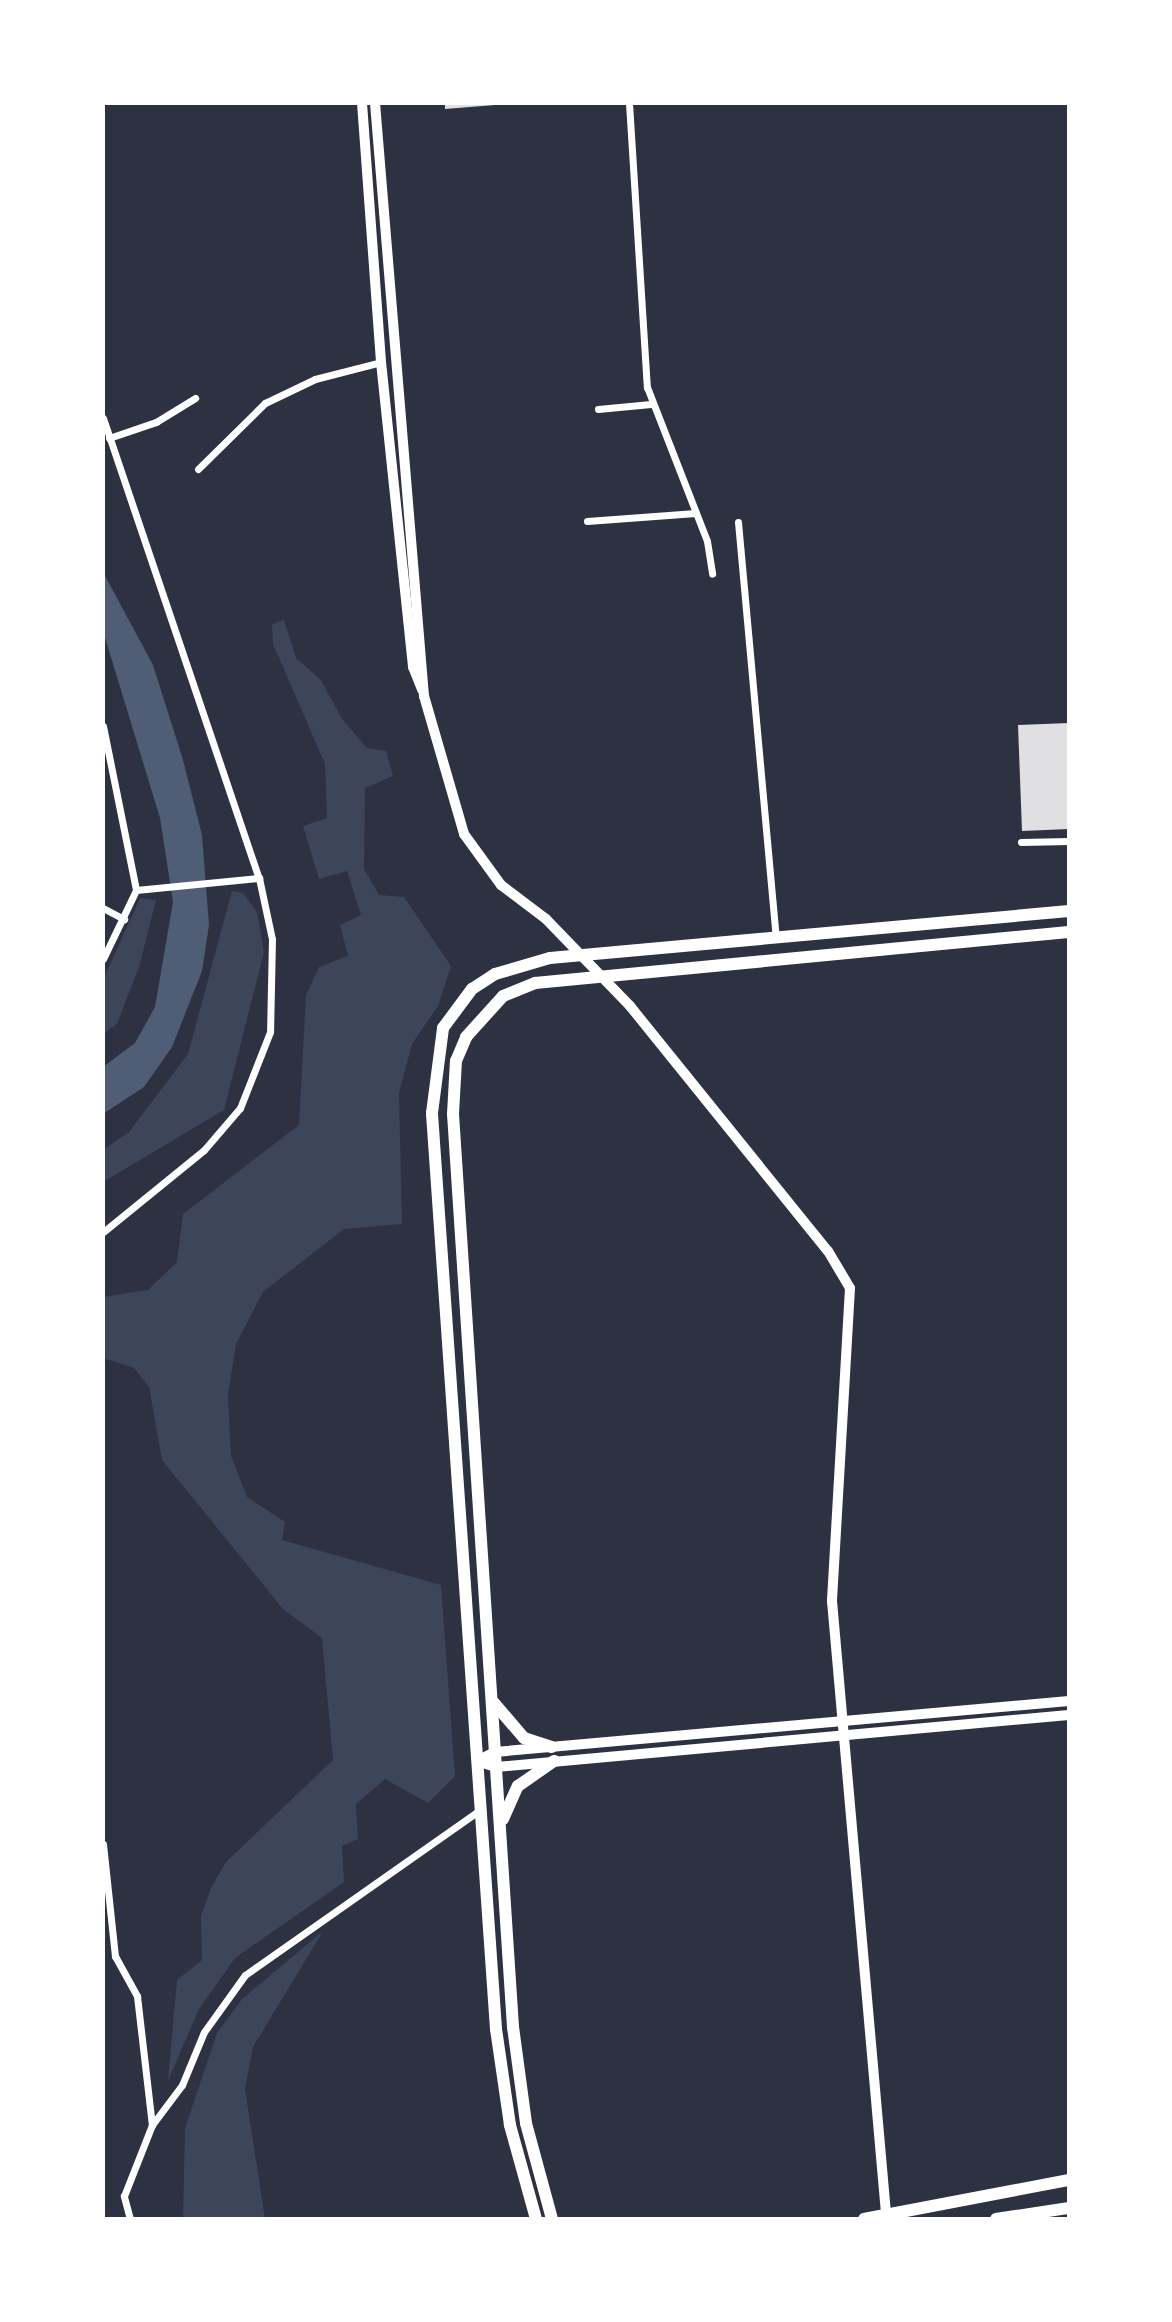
<!DOCTYPE html>
<html>
<head>
<meta charset="utf-8">
<style>
	body { margin:0 }
	#map { position:relative; width:1172px; height:2322px; overflow:hidden; background:#2d3142; font-family:Spectral,serif }
	div>[style] { position:absolute }
	.green>* { inset:0; background:#3c4559 }
	.water>* { inset:0; background:#4f5d75 }
	.building>* { inset:0; background:#e0e0e3 }
	.minor>* { height:7px; margin:-3.5px; padding:0 3.5px; transform-origin:3.5px; border-radius:3.5px; background:#fff }
	.tertiary>* { height:10px; margin:-5px; padding:0 5px; transform-origin:5px; border-radius:5px; background:#fff }
	.secondary>* { height:12px; margin:-6px; padding:0 6px; transform-origin:6px; border-radius:6px; background:#fff }
	span { translate:-50% -50%; white-space:nowrap; text-align:center; line-height:1.15; -webkit-text-stroke:7px #fff; paint-order:stroke }
	.frame { position:absolute; inset:0; border:105px solid #fff; pointer-events:none }
</style>
</head>
<body>
<div id="map">
	<div class="green">
		<div style="clip-path:polygon(284px 620px,296px 658px,321px 680px,342px 719px,367px 748px,386px 751px,393px 776px,365px 788px,364px 869px,379px 895px,404px 897px,451px 966px,438px 1006px,412px 1044px,399px 1093px,402px 1224px,344px 1229px,263px 1292px,236px 1344px,228px 1395px,231px 1456px,247px 1497px,285px 1522px,282px 1540px,441px 1585px,455px 1776px,428px 1803px,385px 1779px,356px 1804px,358px 1839px,342px 1846px,344px 1882px,235px 1958px,199px 2009px,168px 2081px,177px 1980px,202px 1960px,201px 1916px,211px 1888px,226px 1862px,333px 1760px,322px 1638px,283px 1609px,162px 1460px,149px 1387px,134px 1368px,103px 1358px,103px 1297px,148px 1290px,177px 1262px,183px 1214px,299px 1125px,306px 995px,319px 967px,348px 956px,340px 925px,361px 915px,347px 871px,319px 879px,303px 826px,327px 818px,325px 764px,273px 644px,272px 624px)"></div>
		<div style="clip-path:polygon(232px 891px,243px 893px,257px 912px,264px 952px,224px 1110px,103px 1182px,103px 1150px,129px 1132px,188px 1054px)"></div>
		<div style="clip-path:polygon(140px 898px,156px 900px,139px 967px,117px 1024px,103px 1034px,103px 980px)"></div>
		<div style="clip-path:polygon(323px 1931px,253px 2047px,245px 2089px,265px 2219px,183px 2219px,185px 2128px,217px 2033px,242px 1999px)"></div>
	</div>
	<div class="water">
		<div style="clip-path:polygon(103px 572px,153px 665px,183px 760px,202px 835px,209px 925px,202px 971px,172px 1047px,144px 1087px,103px 1114px,103px 1067px,135px 1043px,155px 1007px,173px 902px,160px 818px,103px 631px)"></div>
	</div>
	<div class="building">
		<div style="clip-path:polygon(445px 103px,495px 103px,495px 105px,445px 109px)"></div>
		<div style="clip-path:polygon(1069px 723px,1069px 829px,1022px 831px,1018px 725px)"></div>
	</div>
	<div class="minor">
		<div style="left:629px;top:103px;width:285px;rotate:86.4deg"></div>
		<div style="left:647px;top:387px;width:165px;rotate:68.7deg"></div>
		<div style="left:707px;top:541px;width:33px;rotate:81deg"></div>
		<div style="left:598px;top:409px;width:53px;rotate:-5.4deg"></div>
		<div style="left:103px;top:418px;width:486px;rotate:71.3deg"></div>
		<div style="left:259px;top:878px;width:62px;rotate:78deg"></div>
		<div style="left:272px;top:939px;width:93px;rotate:91.2deg"></div>
		<div style="left:270px;top:1032px;width:82px;rotate:111.5deg"></div>
		<div style="left:240px;top:1108px;width:55px;rotate:130.6deg"></div>
		<div style="left:204px;top:1150px;width:130px;rotate:140.9deg"></div>
		<div style="left:109px;top:438px;width:50px;rotate:-18.8deg"></div>
		<div style="left:156px;top:422px;width:46px;rotate:-31.6deg"></div>
		<div style="left:198px;top:469px;width:94px;rotate:-44.6deg"></div>
		<div style="left:265px;top:403px;width:55px;rotate:-25.6deg"></div>
		<div style="left:315px;top:379px;width:68px;rotate:-14.4deg"></div>
		<div style="left:587px;top:521px;width:109px;rotate:-4.2deg"></div>
		<div style="left:738px;top:522px;width:417px;rotate:84.8deg"></div>
		<div style="left:103px;top:726px;width:167px;rotate:78.6deg"></div>
		<div style="left:1021px;top:842px;width:48px;rotate:-1.2deg"></div>
		<div style="left:136px;top:890px;width:124px;rotate:-5.6deg"></div>
		<div style="left:103px;top:908px;width:24px;rotate:28deg"></div>
		<div style="left:103px;top:959px;width:76px;rotate:-64.4deg"></div>
		<div style="left:103px;top:1844px;width:113px;rotate:83.9deg"></div>
		<div style="left:115px;top:1956px;width:46px;rotate:61.2deg"></div>
		<div style="left:137px;top:1996px;width:130px;rotate:83.4deg"></div>
		<div style="left:152px;top:2125px;width:50px;rotate:-53.1deg"></div>
		<div style="left:182px;top:2085px;width:57px;rotate:-67.5deg"></div>
		<div style="left:204px;top:2032px;width:70px;rotate:-54.3deg"></div>
		<div style="left:245px;top:1975px;width:289px;rotate:-35.1deg"></div>
		<div style="left:130px;top:2219px;width:24px;rotate:-105deg"></div>
		<div style="left:124px;top:2196px;width:76px;rotate:-68.5deg"></div>
	</div>
	<div class="tertiary">
		<div style="left:362px;top:103px;width:260px;rotate:85.8deg"></div>
		<div style="left:381px;top:362px;width:307px;rotate:84deg"></div>
		<div style="left:413px;top:667px;width:24px;rotate:68deg"></div>
		<div style="left:375px;top:103px;width:595px;rotate:85.28deg"></div>
		<div style="left:424px;top:696px;width:144px;rotate:73.8deg"></div>
		<div style="left:464px;top:834px;width:63px;rotate:54deg"></div>
		<div style="left:501px;top:885px;width:56px;rotate:37.1deg"></div>
		<div style="left:546px;top:919px;width:121px;rotate:46deg"></div>
		<div style="left:630px;top:1006px;width:315px;rotate:51.1deg"></div>
		<div style="left:828px;top:1251px;width:43px;rotate:59.3deg"></div>
		<div style="left:850px;top:1288px;width:314px;rotate:93.3deg"></div>
		<div style="left:832px;top:1601px;width:614px;rotate:84.96deg"></div>
		<div style="left:477px;top:1761px;width:20px;rotate:-27deg"></div>
		<div style="left:495px;top:1752px;width:576px;rotate:-5.08deg"></div>
		<div style="left:477px;top:1761px;width:20px;rotate:18deg"></div>
		<div style="left:496px;top:1767px;width:575px;rotate:-5.19deg"></div>
	</div>
	<div class="secondary">
		<div style="left:494px;top:1703px;width:46px;rotate:49.4deg"></div>
		<div style="left:524px;top:1738px;width:29px;rotate:18deg"></div>
		<div style="left:503px;top:1819px;width:36px;rotate:-66deg"></div>
		<div style="left:518px;top:1786px;width:44px;rotate:-34.8deg"></div>
		<div style="left:536px;top:2219px;width:98px;rotate:-105.5deg"></div>
		<div style="left:510px;top:2125px;width:97px;rotate:-98.3deg"></div>
		<div style="left:496px;top:2029px;width:918px;rotate:-94deg"></div>
		<div style="left:432px;top:1113px;width:86px;rotate:-82.6deg"></div>
		<div style="left:443px;top:1028px;width:49px;rotate:-53.4deg"></div>
		<div style="left:472px;top:989px;width:27px;rotate:-33deg"></div>
		<div style="left:495px;top:974px;width:57px;rotate:-16.2deg"></div>
		<div style="left:550px;top:958px;width:521px;rotate:-5.17deg"></div>
		<div style="left:552px;top:2219px;width:99px;rotate:-105.2deg"></div>
		<div style="left:526px;top:2123px;width:97px;rotate:-97.7deg"></div>
		<div style="left:513px;top:2027px;width:915px;rotate:-93.76deg"></div>
		<div style="left:453px;top:1114px;width:53px;rotate:-86.8deg"></div>
		<div style="left:456px;top:1061px;width:26px;rotate:-67deg"></div>
		<div style="left:466px;top:1037px;width:55px;rotate:-47.9deg"></div>
		<div style="left:503px;top:996px;width:35px;rotate:-22deg"></div>
		<div style="left:535px;top:983px;width:536px;rotate:-5.46deg"></div>
		<div style="left:864px;top:2219px;width:209px;rotate:-10.8deg"></div>
		<div style="left:996px;top:2219px;width:74px;rotate:-8.6deg"></div>
	</div>
	<div class="frame"></div>
</div>
</body>
</html>
